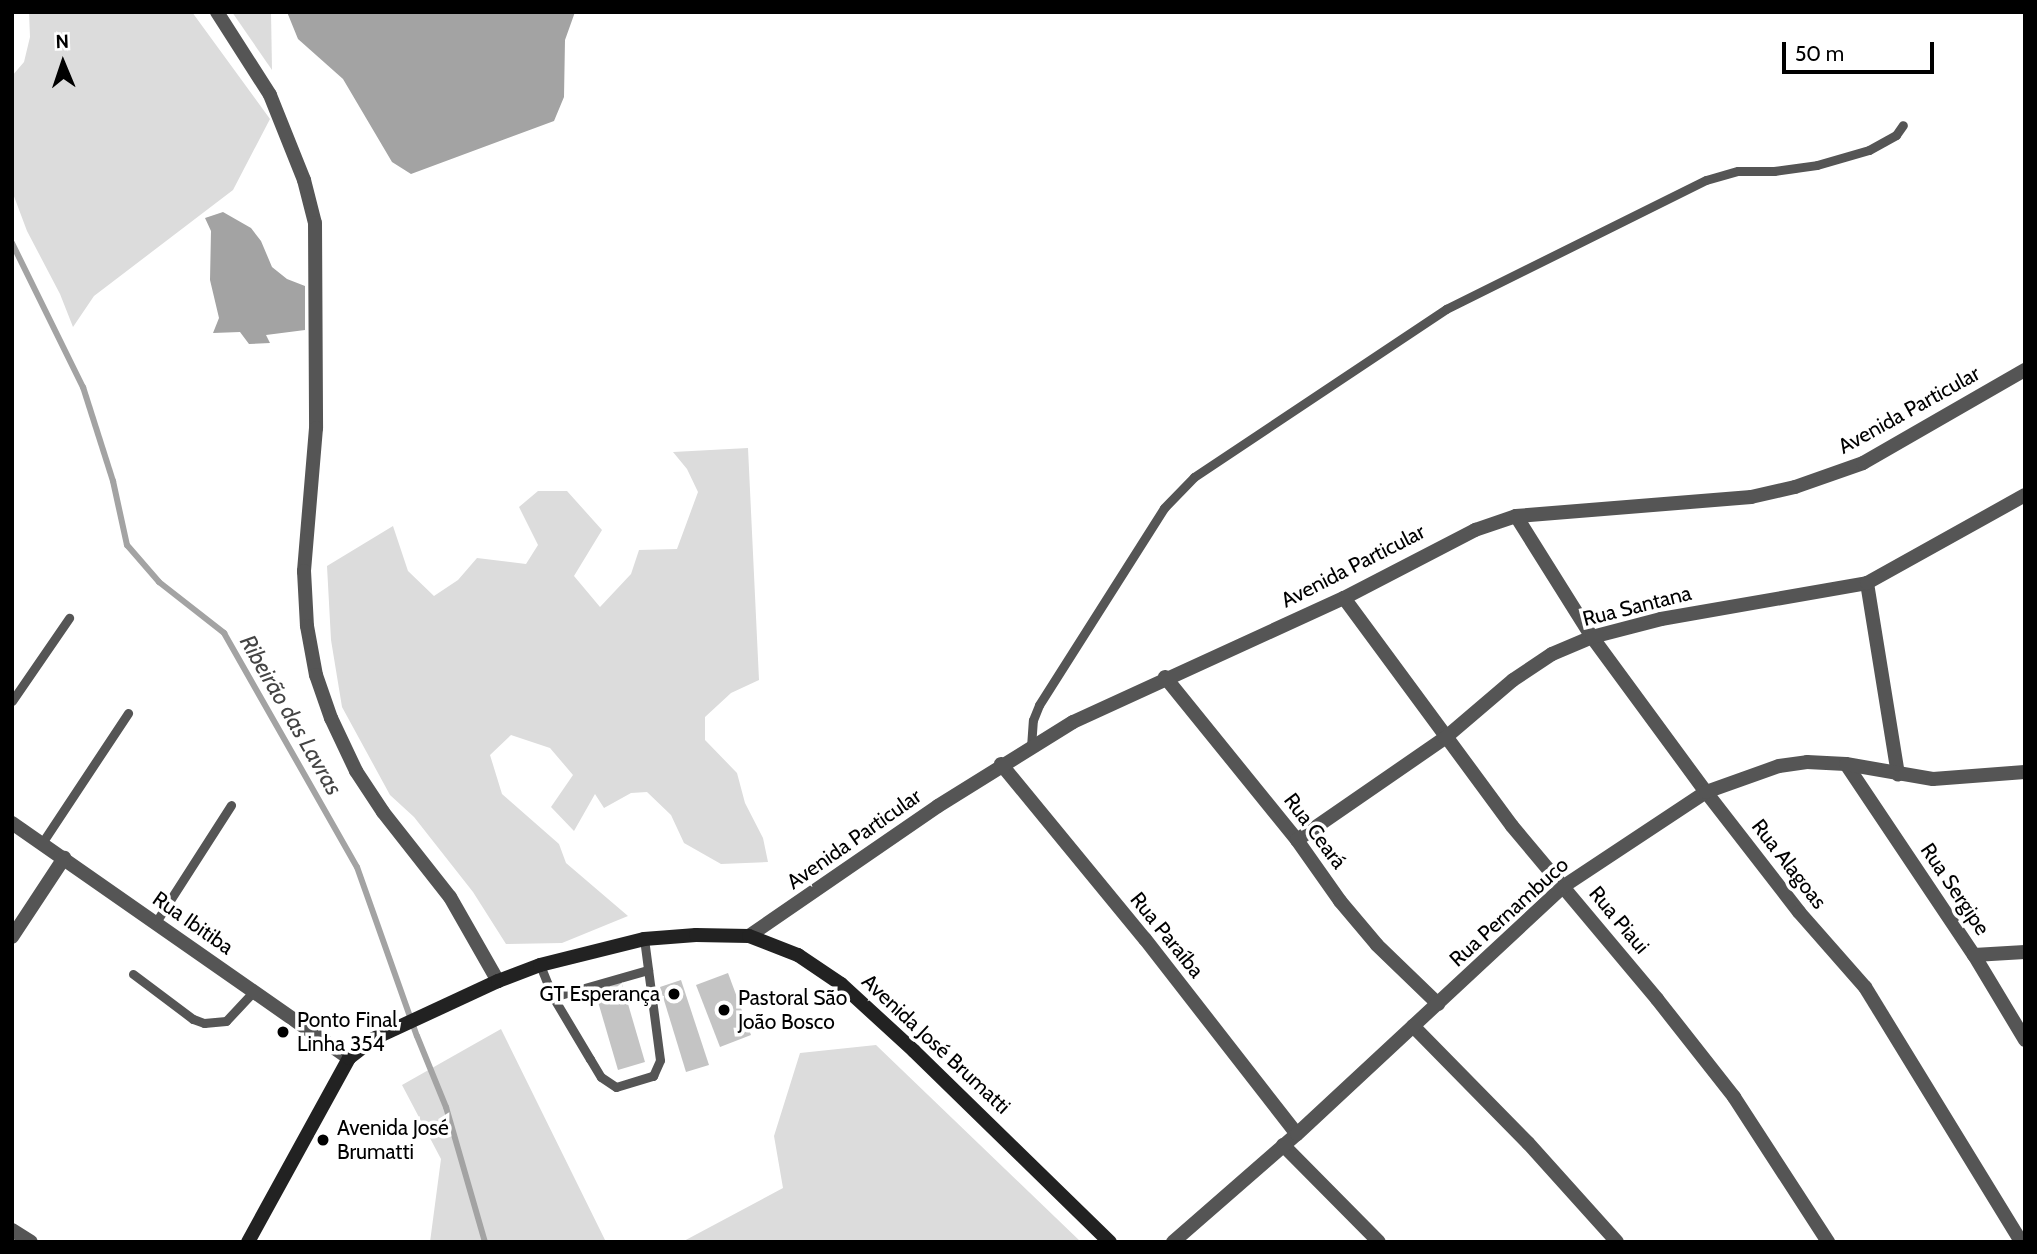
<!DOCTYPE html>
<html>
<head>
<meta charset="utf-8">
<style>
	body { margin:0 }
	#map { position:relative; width:2037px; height:1254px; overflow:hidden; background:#fff; font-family:Cabin,sans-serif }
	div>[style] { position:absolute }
	.green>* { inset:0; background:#dcdcdc }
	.water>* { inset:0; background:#a3a3a3 }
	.stream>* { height:6px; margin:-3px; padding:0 3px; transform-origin:3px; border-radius:3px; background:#a3a3a3 }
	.building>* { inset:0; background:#c4c4c4 }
	.lane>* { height:9px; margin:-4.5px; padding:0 4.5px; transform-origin:4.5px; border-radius:4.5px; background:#555 }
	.street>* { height:14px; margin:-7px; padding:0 7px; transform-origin:7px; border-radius:7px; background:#555 }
	.secondary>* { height:14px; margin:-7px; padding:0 7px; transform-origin:7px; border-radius:7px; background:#222 }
	.dots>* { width:19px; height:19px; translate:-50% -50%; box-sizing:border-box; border:4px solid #fff; border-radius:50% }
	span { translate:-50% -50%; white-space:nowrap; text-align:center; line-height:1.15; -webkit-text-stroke:7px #fff; paint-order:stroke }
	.street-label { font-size:21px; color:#000 }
	.poi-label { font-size:21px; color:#000 }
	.right { translate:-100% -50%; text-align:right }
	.left { translate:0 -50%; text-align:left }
	.water-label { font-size:23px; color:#444; font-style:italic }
	.frame { position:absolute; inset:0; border:14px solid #000; pointer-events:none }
	.north { position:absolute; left:28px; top:28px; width:70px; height:70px; -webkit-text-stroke:5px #fff; paint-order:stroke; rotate:358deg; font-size:19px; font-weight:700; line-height:28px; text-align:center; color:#000 }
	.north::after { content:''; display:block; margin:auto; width:24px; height:32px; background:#000; clip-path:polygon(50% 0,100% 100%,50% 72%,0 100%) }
	.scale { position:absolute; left:1782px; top:42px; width:152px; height:32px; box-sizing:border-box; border:4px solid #000; border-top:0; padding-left:9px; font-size:21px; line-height:24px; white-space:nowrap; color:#000; -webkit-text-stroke:5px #fff; paint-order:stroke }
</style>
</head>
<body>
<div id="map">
	<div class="green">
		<div style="clip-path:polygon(29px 12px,192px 12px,270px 119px,233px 190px,94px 296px,73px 327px,60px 294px,27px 231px,12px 191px,12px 76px,24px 62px,30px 37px)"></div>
		<div style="clip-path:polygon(232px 12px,271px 12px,272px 70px)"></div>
		<div style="clip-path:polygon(748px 448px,759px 680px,731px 693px,705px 717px,705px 740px,737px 773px,745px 803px,763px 838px,768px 862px,721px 864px,684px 843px,671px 815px,647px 792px,631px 793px,604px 808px,595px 794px,574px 831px,551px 807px,573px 775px,550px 748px,511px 735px,490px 755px,502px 794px,559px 844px,566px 863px,628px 916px,562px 943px,506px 944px,473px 892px,414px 817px,390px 795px,342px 707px,331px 640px,327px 566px,393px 526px,408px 571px,434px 596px,458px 580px,477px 558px,526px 564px,538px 545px,519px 507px,538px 491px,567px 491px,602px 530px,574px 576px,600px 607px,631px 574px,639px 550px,677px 549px,698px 492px,687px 469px,673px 452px)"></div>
		<div style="clip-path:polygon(501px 1029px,606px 1242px,430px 1242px,441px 1159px,402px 1085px)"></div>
		<div style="clip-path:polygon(876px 1045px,1081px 1242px,682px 1242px,783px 1188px,774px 1136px,800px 1053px)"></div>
	</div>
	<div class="water">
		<div style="clip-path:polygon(287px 12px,575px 12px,565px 40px,564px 97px,554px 121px,411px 174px,392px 162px,343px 79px,298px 39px)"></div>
		<div style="clip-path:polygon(223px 212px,251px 228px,261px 241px,272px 267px,287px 279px,305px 286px,305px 330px,266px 335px,270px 343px,249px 344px,240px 332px,213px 333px,219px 318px,210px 280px,211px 231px,205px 218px)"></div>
	</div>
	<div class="stream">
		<div style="left:12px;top:243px;width:161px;rotate:63.8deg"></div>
		<div style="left:83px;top:387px;width:99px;rotate:72.3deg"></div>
		<div style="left:113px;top:481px;width:66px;rotate:77.7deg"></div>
		<div style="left:127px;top:545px;width:49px;rotate:49.1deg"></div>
		<div style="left:159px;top:582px;width:83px;rotate:38.1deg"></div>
		<div style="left:224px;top:633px;width:269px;rotate:60.4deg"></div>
		<div style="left:357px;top:867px;width:179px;rotate:70.5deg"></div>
		<div style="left:417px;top:1036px;width:77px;rotate:67.8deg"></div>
		<div style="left:446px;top:1107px;width:141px;rotate:73.9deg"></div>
	</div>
	<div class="building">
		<div style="clip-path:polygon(728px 973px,751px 1035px,720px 1047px,696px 985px)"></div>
		<div style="clip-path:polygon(621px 980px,645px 1062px,618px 1070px,594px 988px)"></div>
		<div style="clip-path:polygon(681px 980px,709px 1065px,686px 1072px,660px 987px)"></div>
	</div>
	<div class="lane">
		<div style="left:12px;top:701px;width:101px;rotate:-55.5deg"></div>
		<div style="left:1031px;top:747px;width:27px;rotate:-86deg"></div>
		<div style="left:1033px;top:720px;width:16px;rotate:-68deg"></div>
		<div style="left:1039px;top:705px;width:233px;rotate:-57.6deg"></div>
		<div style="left:1164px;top:508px;width:43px;rotate:-45.9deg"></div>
		<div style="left:1194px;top:477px;width:303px;rotate:-33.7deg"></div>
		<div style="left:1446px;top:309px;width:290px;rotate:-26.4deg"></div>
		<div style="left:1706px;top:180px;width:33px;rotate:-16deg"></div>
		<div style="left:1738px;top:171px;width:36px"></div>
		<div style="left:1774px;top:171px;width:43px;rotate:-7.9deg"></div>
		<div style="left:1817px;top:165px;width:54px;rotate:-16.1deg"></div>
		<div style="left:1869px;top:150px;width:31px;rotate:-29deg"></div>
		<div style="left:1896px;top:135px;width:12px;rotate:-55deg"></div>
		<div style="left:42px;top:843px;width:156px;rotate:-56.5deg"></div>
		<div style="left:156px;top:922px;width:139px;rotate:-57.3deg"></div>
		<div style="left:540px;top:965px;width:35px;rotate:68deg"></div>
		<div style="left:553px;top:997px;width:72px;rotate:59.2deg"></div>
		<div style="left:590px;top:1059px;width:21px;rotate:59deg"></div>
		<div style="left:601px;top:1077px;width:18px;rotate:34deg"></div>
		<div style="left:616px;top:1087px;width:39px;rotate:-17deg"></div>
		<div style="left:653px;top:1076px;width:17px;rotate:-66deg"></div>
		<div style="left:660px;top:1060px;width:122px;rotate:-97.5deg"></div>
		<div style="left:133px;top:974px;width:75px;rotate:36.9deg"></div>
		<div style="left:193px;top:1019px;width:12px;rotate:20deg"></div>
		<div style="left:204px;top:1023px;width:22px;rotate:-5deg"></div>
		<div style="left:226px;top:1021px;width:41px;rotate:-47deg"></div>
		<div style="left:553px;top:997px;width:99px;rotate:-15.9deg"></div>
	</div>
	<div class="street">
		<div style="left:217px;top:12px;width:98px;rotate:57.4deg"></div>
		<div style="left:270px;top:95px;width:92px;rotate:68.2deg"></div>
		<div style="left:304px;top:180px;width:44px;rotate:75.7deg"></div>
		<div style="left:315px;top:223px;width:205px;rotate:89.7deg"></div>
		<div style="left:316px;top:428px;width:144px;rotate:94.8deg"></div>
		<div style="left:304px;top:571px;width:55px;rotate:86.9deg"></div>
		<div style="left:307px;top:626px;width:50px;rotate:79.6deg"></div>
		<div style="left:316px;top:675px;width:46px;rotate:70.8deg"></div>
		<div style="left:331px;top:718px;width:59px;rotate:64.7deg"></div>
		<div style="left:356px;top:771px;width:49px;rotate:56.6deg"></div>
		<div style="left:383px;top:812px;width:108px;rotate:51.8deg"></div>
		<div style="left:450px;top:897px;width:97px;rotate:60.3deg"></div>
		<div style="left:1516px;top:516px;width:143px;rotate:57.9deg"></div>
		<div style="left:1592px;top:637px;width:192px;rotate:53.7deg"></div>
		<div style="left:1706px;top:792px;width:152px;rotate:52.2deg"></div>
		<div style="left:1799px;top:912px;width:100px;rotate:48.7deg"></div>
		<div style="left:1865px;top:987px;width:299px;rotate:58.5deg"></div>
		<div style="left:1867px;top:583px;width:194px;rotate:80.8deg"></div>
		<div style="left:1344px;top:598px;width:283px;rotate:53.6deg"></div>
		<div style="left:1512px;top:826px;width:226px;rotate:50deg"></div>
		<div style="left:1657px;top:999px;width:125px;rotate:51.8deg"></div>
		<div style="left:1734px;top:1097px;width:173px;rotate:57deg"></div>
		<div style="left:1165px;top:677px;width:210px;rotate:51deg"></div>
		<div style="left:1297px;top:840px;width:75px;rotate:54.8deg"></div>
		<div style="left:1340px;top:901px;width:57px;rotate:49.9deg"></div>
		<div style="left:1377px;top:945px;width:85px;rotate:44deg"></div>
		<div style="left:1001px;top:764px;width:227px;rotate:50.6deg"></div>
		<div style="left:1145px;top:939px;width:247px;rotate:52.1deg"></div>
		<div style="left:1846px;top:764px;width:230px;rotate:56.2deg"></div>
		<div style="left:1974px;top:955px;width:99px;rotate:59deg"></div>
		<div style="left:12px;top:823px;width:411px;rotate:34.9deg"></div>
		<div style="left:1297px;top:840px;width:180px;rotate:-34.6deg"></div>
		<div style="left:1445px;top:738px;width:89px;rotate:-40.5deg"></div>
		<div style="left:1513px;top:680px;width:47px;rotate:-33.7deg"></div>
		<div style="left:1552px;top:654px;width:43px;rotate:-23deg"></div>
		<div style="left:1592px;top:637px;width:71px;rotate:-14.6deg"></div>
		<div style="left:1661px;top:619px;width:209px;rotate:-9.9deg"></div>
		<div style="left:1867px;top:583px;width:181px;rotate:-29.1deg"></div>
		<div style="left:749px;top:936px;width:229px;rotate:-34.5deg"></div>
		<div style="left:938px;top:806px;width:159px;rotate:-31.9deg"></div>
		<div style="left:1073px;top:722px;width:298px;rotate:-24.6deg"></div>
		<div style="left:1344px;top:598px;width:148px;rotate:-27.4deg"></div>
		<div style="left:1475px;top:530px;width:43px;rotate:-18.9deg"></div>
		<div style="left:1516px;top:516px;width:236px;rotate:-4.6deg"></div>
		<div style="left:1751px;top:497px;width:45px;rotate:-12.8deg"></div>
		<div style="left:1795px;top:487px;width:72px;rotate:-19.4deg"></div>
		<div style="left:1863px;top:463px;width:187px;rotate:-29.9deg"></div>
		<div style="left:12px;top:937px;width:95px;rotate:-56.6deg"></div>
		<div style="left:1974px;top:955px;width:51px;rotate:-3.4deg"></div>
		<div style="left:1413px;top:1026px;width:164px;rotate:45.5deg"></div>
		<div style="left:1528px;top:1143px;width:133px;rotate:48deg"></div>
		<div style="left:1283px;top:1145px;width:136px;rotate:45.3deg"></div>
		<div style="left:12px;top:1230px;width:22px;rotate:32deg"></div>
		<div style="left:1173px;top:1242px;width:164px;rotate:-41.1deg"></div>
		<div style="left:1297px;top:1134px;width:364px;rotate:-42.9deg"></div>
		<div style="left:1564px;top:886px;width:170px;rotate:-33.5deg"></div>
		<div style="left:1706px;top:792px;width:77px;rotate:-19.6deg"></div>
		<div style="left:1779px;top:766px;width:28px;rotate:-8deg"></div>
		<div style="left:1807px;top:762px;width:39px;rotate:3deg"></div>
		<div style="left:1846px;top:764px;width:88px;rotate:9.8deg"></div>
		<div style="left:1933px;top:779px;width:92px;rotate:-4.4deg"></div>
	</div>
	<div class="secondary">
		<div style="left:248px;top:1242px;width:210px;rotate:-61.2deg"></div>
		<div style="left:349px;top:1058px;width:31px;rotate:-38deg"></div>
		<div style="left:373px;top:1039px;width:138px;rotate:-24.9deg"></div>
		<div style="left:498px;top:981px;width:45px;rotate:-20.9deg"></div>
		<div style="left:540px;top:965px;width:107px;rotate:-14deg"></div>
		<div style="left:644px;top:939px;width:52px;rotate:-4.4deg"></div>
		<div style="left:696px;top:935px;width:53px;rotate:1.1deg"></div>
		<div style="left:749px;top:936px;width:53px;rotate:21.2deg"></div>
		<div style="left:798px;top:955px;width:52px;rotate:34deg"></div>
		<div style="left:841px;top:984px;width:99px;rotate:42.5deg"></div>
		<div style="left:914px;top:1051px;width:274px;rotate:44.3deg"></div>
	</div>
	<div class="dots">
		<div style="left:674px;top:994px;background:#000"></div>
		<div style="left:724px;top:1010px;background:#000"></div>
		<div style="left:283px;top:1032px;background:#000"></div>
		<div style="left:323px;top:1140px;background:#000"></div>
	</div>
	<div class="street-label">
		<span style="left:1909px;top:410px;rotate:-29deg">Avenida Particular</span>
		<span style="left:1353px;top:566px;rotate:-27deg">Avenida Particular</span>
		<span style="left:1637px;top:606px;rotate:-14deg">Rua Santana</span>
		<span style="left:1315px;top:831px;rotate:53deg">Rua Ceará</span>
		<span style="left:854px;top:839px;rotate:-35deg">Avenida Particular</span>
		<span style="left:1789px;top:864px;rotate:52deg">Rua Alagoas</span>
		<span style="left:1955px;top:889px;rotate:56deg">Rua Sergipe</span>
		<span style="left:1509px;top:912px;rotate:-42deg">Rua Pernambuco</span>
		<span style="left:1619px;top:920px;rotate:50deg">Rua Piaui</span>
		<span style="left:193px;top:923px;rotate:35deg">Rua Ibitiba</span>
		<span style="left:1167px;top:935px;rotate:51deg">Rua Paraíba</span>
		<span style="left:936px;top:1044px;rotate:43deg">Avenida José Brumatti</span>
	</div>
	<div class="poi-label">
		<span class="right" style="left:660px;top:994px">GT Esperança</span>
		<span class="left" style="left:738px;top:1010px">Pastoral São<br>João Bosco</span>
		<span class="left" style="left:297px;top:1032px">Ponto Final<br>Linha 354</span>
		<span class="left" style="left:337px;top:1140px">Avenida José<br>Brumatti</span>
	</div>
	<div class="water-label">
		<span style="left:291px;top:715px;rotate:60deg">Ribeirão das Lavras</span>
	</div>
	<div class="frame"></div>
	<div class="north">N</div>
	<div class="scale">50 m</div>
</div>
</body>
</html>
